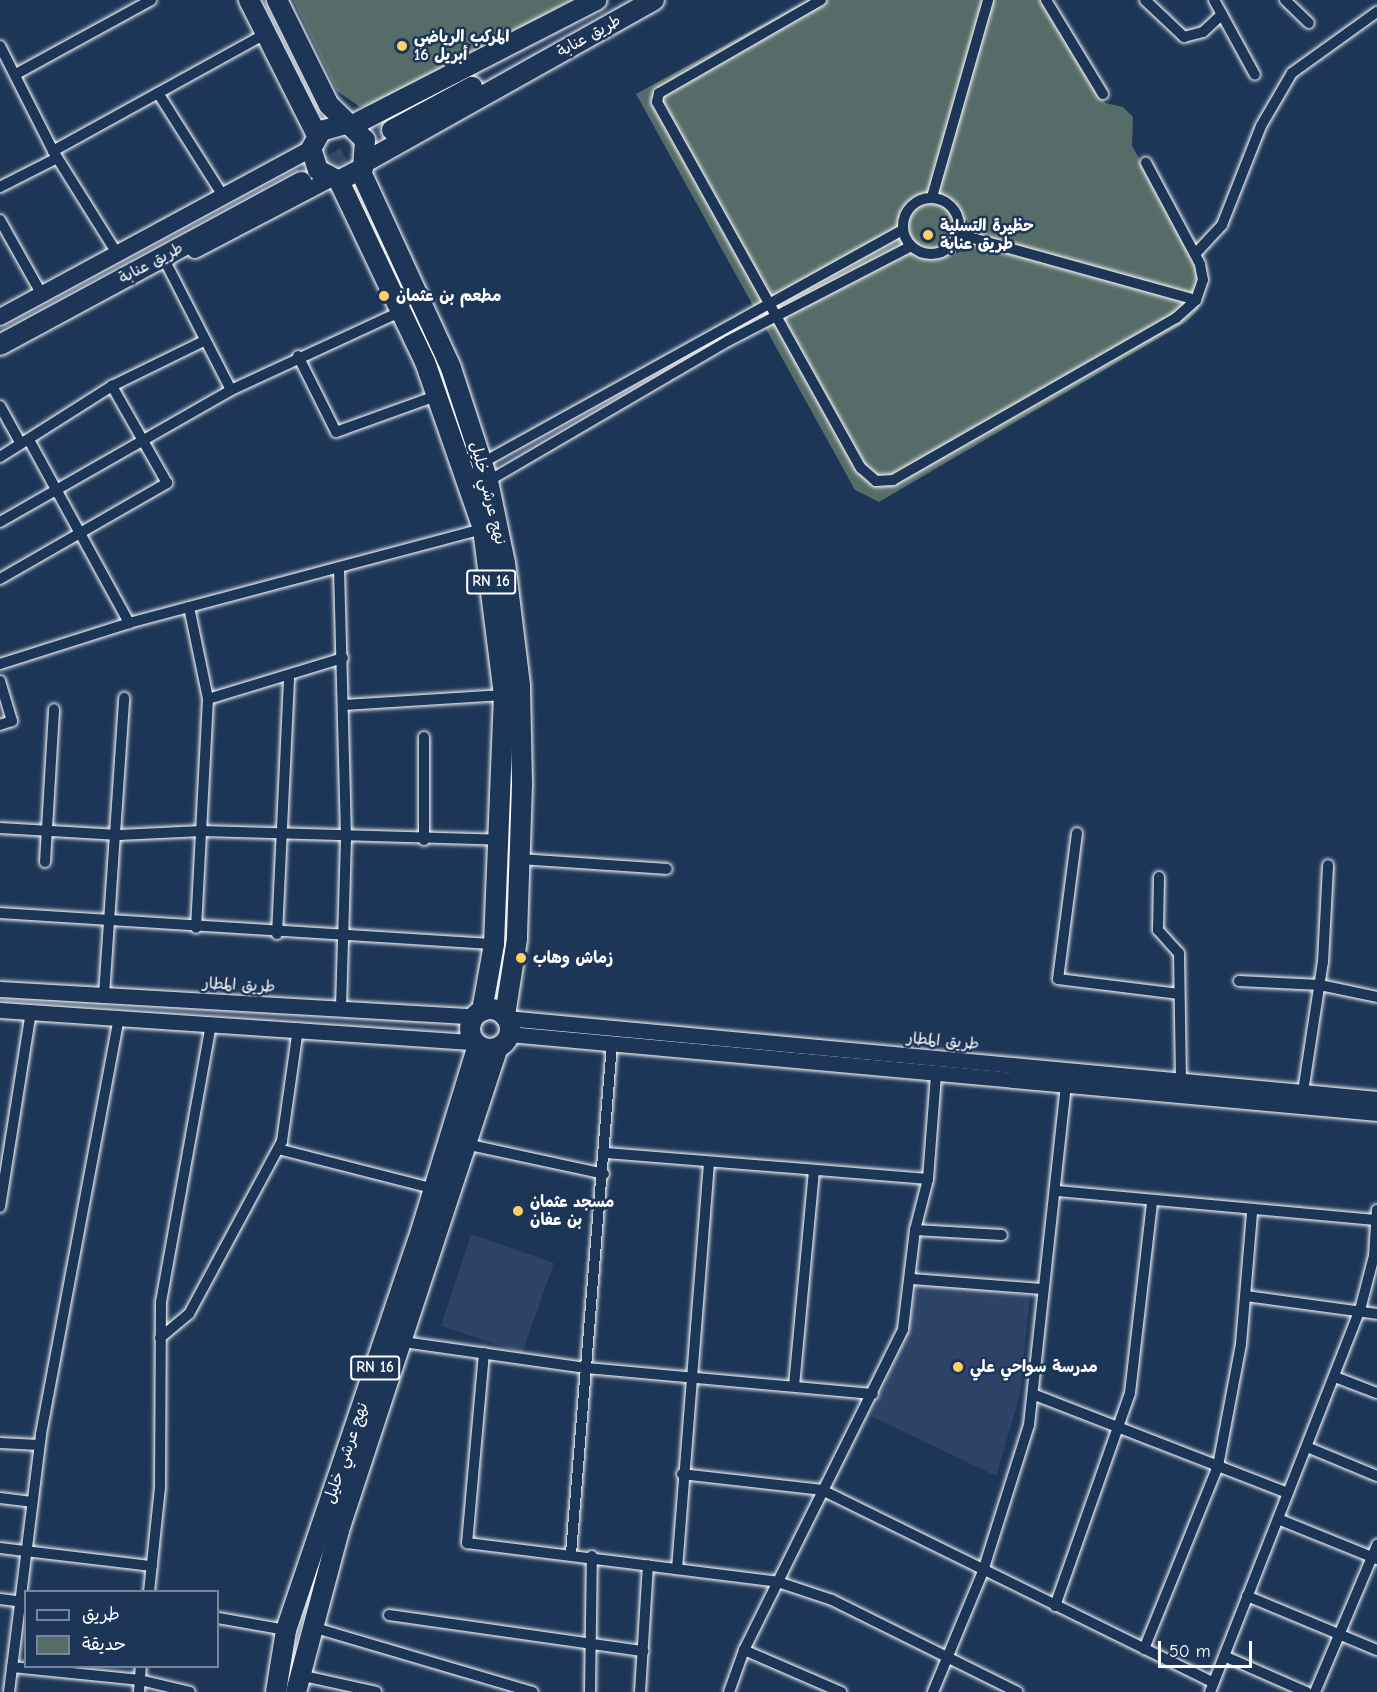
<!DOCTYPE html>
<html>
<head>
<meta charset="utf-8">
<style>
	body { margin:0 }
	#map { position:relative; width:1377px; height:1692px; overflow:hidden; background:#1d3557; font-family:"Comic Neue","Playpen Sans Arabic",sans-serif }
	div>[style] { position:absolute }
	.built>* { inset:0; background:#2e4367 }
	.green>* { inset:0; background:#566c68 }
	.highway-tunnel>* { height:20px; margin-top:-10px; transform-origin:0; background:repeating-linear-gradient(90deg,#344968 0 20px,transparent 0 30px) }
	.roads { filter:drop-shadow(0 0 2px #fff) drop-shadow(0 0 2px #fff) }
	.street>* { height:10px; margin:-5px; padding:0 5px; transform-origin:5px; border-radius:5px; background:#1d3557 }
	.street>.ring { margin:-5px; padding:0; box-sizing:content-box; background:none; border:10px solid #1d3557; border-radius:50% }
	.secondary>* { height:15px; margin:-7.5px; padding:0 7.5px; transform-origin:7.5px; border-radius:7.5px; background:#1d3557 }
	.primary>* { height:16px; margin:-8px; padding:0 8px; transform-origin:8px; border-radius:8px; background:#1d3557 }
	.highway>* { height:20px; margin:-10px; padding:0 10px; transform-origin:10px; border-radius:10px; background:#1d3557 }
	.highway>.ring { margin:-10px; padding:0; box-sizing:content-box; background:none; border:20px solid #1d3557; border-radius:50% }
	.dots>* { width:16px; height:16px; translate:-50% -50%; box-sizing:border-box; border:3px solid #1d3557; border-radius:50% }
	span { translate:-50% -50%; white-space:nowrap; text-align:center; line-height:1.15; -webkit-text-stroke:5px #1d3557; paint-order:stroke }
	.shield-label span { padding:2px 4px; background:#1d3557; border:2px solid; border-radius:4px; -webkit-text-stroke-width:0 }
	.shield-label { font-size:15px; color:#fff; font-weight:700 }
	.street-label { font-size:16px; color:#fff }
	.poi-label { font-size:16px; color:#fff; font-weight:700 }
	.left { translate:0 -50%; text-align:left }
	.legend { position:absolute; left:24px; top:1590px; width:195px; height:78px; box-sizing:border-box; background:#1d3557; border:2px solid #77869a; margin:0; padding:8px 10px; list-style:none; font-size:18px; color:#fff }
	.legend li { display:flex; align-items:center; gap:12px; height:30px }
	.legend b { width:30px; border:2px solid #77869a }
	.scale { position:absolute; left:1158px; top:1641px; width:94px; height:27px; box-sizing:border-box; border:3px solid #fff; border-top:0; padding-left:8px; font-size:18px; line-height:21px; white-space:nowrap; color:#fff; -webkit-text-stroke:4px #1d3557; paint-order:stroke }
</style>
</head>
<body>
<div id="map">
	<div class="built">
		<div style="clip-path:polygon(471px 1234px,554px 1263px,522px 1353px,441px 1326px)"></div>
		<div style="clip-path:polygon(918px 1282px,1030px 1296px,1020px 1395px,996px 1476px,871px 1416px,905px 1339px)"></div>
	</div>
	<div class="green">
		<div style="clip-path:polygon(293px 0,572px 0,386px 102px,360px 107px,337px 91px)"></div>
		<div style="clip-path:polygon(808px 0,1047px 0,1105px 103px,1123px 107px,1133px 117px,1132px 146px,1203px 270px,1199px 309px,1186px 322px,879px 502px,855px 490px,636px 94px)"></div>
	</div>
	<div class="highway-tunnel">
		<div style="left:302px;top:182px;width:104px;rotate:-30deg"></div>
	</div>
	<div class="roads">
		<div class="street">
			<div style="left:821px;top:0;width:187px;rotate:150.1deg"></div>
			<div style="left:659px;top:93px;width:9px;rotate:103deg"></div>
			<div style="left:657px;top:102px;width:419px;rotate:60.9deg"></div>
			<div style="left:861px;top:468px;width:20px;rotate:41deg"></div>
			<div style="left:876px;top:481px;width:17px;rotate:-3deg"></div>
			<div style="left:893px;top:480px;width:326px;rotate:-29.8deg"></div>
			<div style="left:1176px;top:318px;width:27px;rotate:-42deg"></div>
			<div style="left:1196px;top:300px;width:21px;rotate:-71deg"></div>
			<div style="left:1203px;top:280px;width:16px;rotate:-101deg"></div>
			<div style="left:1200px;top:264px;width:115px;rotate:-118.1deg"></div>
			<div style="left:1046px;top:0;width:110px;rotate:58.8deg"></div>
			<div style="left:1145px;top:0;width:54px;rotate:43.5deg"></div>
			<div style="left:1184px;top:37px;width:20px;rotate:-15deg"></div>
			<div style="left:1203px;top:32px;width:26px;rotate:-43deg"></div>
			<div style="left:1214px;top:0;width:85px;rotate:61.3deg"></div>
			<div style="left:1285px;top:0;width:33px;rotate:44deg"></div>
			<div style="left:0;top:46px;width:118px;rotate:63.2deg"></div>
			<div style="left:53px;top:151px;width:119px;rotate:58deg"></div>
			<div style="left:16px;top:74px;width:154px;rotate:-28.7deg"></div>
			<div style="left:158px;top:93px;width:122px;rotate:57.7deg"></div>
			<div style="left:53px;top:151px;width:242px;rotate:-28.9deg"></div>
			<div style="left:0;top:187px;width:64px;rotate:-27deg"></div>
			<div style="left:932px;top:197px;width:205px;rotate:-74.1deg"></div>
			<div class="ring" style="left:903px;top:198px;width:46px;height:46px"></div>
			<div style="left:0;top:220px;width:84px;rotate:60.7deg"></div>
			<div style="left:958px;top:234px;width:247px;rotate:15.5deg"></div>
			<div style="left:1196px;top:253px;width:38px;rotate:-47deg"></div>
			<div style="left:1222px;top:225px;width:106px;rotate:-68.5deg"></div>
			<div style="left:1261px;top:126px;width:61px;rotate:-59.7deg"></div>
			<div style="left:1292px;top:73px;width:105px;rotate:-35.7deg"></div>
			<div style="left:167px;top:265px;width:140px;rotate:62.9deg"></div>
			<div style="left:298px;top:356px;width:85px;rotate:63.4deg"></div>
			<div style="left:336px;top:432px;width:109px;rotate:-19.8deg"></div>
			<div style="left:0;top:406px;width:43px;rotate:61.1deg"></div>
			<div style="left:29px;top:440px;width:209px;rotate:61.3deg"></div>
			<div style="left:0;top:457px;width:133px;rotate:-32.4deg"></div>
			<div style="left:112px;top:386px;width:102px;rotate:-26.1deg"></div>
			<div style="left:470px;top:482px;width:22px;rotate:-58deg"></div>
			<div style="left:482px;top:463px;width:481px;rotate:-29deg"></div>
			<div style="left:485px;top:483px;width:281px;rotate:-30.3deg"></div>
			<div style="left:728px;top:341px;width:206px;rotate:-27.4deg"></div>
			<div style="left:0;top:522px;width:266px;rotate:-29.7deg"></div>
			<div style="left:231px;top:390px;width:188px;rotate:-24.8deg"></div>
			<div style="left:339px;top:569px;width:270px;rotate:88.5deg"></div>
			<div style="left:346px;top:839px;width:170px;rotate:91.7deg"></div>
			<div style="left:0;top:579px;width:193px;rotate:-29.9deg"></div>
			<div style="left:167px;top:483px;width:112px;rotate:-119.6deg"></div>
			<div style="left:189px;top:607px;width:94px;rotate:78.3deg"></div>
			<div style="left:208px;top:699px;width:229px;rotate:93deg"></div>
			<div style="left:0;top:664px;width:135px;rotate:-17.6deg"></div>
			<div style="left:129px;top:623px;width:366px;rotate:-14.9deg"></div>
			<div style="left:0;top:681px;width:42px;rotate:73.3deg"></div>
			<div style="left:12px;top:721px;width:13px;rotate:162deg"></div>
			<div style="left:208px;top:699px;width:141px;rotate:-16.9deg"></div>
			<div style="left:344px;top:705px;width:160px;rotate:-3.6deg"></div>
			<div style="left:0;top:828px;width:119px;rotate:3.4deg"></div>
			<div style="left:119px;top:835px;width:83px;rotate:-2.8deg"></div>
			<div style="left:202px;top:831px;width:299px;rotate:1.7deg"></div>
			<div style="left:1077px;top:833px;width:147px;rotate:97.4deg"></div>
			<div style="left:1058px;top:979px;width:122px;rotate:7.1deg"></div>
			<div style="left:424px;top:840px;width:103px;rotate:-90deg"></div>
			<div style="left:521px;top:859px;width:146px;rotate:3.9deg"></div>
			<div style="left:45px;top:862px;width:153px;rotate:-86.6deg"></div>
			<div style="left:1159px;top:877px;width:53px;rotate:91.1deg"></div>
			<div style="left:1158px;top:930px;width:31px;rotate:48deg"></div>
			<div style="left:1179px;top:953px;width:128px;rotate:89.1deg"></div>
			<div style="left:0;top:913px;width:495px;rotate:3.6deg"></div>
			<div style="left:277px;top:934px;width:256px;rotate:-87.3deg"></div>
			<div style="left:1239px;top:981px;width:81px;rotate:2.8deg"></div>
			<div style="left:1320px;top:985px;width:58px;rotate:11.9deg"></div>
			<div style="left:104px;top:995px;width:298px;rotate:-86.1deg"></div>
			<div style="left:1303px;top:1092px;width:132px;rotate:-81.3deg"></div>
			<div style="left:1323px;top:962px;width:97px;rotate:-87deg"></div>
			<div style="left:470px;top:1145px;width:137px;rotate:12.2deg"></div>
			<div style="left:278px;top:1149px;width:162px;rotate:14.3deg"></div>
			<div style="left:606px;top:1153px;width:323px;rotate:4.6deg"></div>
			<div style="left:1057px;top:1191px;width:320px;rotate:5.2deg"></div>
			<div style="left:0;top:1207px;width:197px;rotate:-81deg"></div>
			<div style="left:915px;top:1230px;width:87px;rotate:3.3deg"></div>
			<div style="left:912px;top:1279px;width:130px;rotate:4.4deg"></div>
			<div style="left:1246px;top:1296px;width:132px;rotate:7.8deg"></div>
			<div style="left:160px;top:1338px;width:38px;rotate:-40deg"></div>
			<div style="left:189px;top:1314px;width:196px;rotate:-61.7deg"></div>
			<div style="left:282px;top:1141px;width:114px;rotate:-81.9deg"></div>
			<div style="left:403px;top:1342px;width:185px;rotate:8.1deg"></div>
			<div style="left:586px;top:1368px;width:288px;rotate:5.2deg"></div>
			<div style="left:484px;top:1353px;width:191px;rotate:95.1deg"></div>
			<div style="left:467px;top:1543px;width:313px;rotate:7.1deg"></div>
			<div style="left:778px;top:1582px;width:57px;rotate:18.4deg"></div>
			<div style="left:832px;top:1600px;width:207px;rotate:26.4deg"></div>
			<div style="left:1335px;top:1377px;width:45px;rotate:20.9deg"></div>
			<div style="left:794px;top:1386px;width:215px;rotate:-84.7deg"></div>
			<div style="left:1035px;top:1395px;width:271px;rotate:21.2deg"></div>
			<div style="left:0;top:1443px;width:39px;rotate:3deg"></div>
			<div style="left:1307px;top:1447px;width:76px;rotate:22.5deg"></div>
			<div style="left:682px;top:1474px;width:141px;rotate:6.5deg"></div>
			<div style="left:822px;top:1490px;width:436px;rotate:26.2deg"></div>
			<div style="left:0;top:1498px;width:32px;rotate:7deg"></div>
			<div style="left:1278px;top:1519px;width:107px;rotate:22deg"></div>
			<div style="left:0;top:1548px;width:153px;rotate:6.8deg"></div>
			<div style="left:571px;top:1554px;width:513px;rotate:-85.41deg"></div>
			<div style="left:677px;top:1569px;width:407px;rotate:-85.5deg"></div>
			<div style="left:149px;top:1592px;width:105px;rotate:-84deg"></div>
			<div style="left:160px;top:1488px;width:186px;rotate:-89.7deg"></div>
			<div style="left:161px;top:1302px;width:283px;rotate:-79.8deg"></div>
			<div style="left:1247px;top:1596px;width:141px;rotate:22.6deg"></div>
			<div style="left:0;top:1599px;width:26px;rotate:7deg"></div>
			<div style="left:1055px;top:1606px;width:226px;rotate:-70.6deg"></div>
			<div style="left:1130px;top:1393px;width:192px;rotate:-83.4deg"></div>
			<div style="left:389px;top:1615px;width:257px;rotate:8.1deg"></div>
			<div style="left:218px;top:1618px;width:69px;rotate:10deg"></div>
			<div style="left:312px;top:1627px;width:230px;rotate:16.4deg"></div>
			<div style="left:1144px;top:1649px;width:197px;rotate:-68deg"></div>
			<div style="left:1218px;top:1466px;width:124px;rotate:-79.3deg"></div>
			<div style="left:1241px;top:1344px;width:132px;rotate:-85.2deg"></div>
			<div style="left:744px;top:1650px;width:106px;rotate:23.4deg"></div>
			<div style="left:1224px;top:1656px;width:90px;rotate:23.7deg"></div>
			<div style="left:12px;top:1667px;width:129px;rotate:5.8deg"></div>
			<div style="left:140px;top:1680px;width:51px;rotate:13.5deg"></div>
			<div style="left:299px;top:1675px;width:79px;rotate:12.4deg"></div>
			<div style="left:9px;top:1692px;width:260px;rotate:-82.9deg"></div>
			<div style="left:41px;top:1434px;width:424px;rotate:-79.4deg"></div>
			<div style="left:139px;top:1692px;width:26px;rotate:-86deg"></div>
			<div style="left:590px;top:1692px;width:136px;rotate:-89.2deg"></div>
			<div style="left:640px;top:1692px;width:127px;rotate:-86.4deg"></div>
			<div style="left:729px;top:1692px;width:45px;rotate:-70.3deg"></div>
			<div style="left:744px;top:1650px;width:358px;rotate:-63.6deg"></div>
			<div style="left:903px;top:1329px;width:100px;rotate:-83.1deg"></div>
			<div style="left:915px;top:1230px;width:53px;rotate:-75.7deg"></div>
			<div style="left:928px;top:1179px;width:105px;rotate:-85.6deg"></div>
			<div style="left:933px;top:1692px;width:131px;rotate:-67.5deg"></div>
			<div style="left:983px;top:1571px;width:153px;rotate:-72.5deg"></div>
			<div style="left:1029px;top:1425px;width:341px;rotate:-83.8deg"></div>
			<div style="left:1210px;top:1692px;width:410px;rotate:-68.6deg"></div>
			<div style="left:1360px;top:1310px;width:56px;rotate:-75.5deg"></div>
			<div style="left:1374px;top:1256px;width:46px;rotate:-86.3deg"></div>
			<div style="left:1315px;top:1692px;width:160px;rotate:-67.1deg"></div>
		</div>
		<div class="secondary">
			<div style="left:0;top:989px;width:476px;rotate:3.3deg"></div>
			<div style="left:0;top:1010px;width:475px;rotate:3.9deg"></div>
			<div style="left:506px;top:1018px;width:875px;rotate:5.31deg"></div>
			<div style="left:509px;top:1034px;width:872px;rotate:5.2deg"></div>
		</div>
		<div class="primary">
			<div style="left:195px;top:250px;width:153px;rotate:-27.7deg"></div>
			<div style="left:0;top:317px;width:353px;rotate:-28.4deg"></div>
		</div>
		<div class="highway">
			<div style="left:249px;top:0;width:151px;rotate:63.3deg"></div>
			<div style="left:277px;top:0;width:117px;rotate:63.7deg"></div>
			<div style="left:329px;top:105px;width:50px;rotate:44.2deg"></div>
			<div style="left:365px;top:140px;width:28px;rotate:94deg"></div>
			<div style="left:363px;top:168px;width:27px;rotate:152deg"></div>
			<div style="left:339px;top:181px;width:24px;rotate:-152deg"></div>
			<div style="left:318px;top:170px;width:22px;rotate:-108deg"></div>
			<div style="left:311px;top:149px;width:21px;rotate:-61deg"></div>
			<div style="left:321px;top:131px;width:25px;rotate:-16deg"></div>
			<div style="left:351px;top:126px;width:276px;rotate:-27.2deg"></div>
			<div style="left:392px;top:130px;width:91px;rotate:-28.3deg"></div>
			<div style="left:367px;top:161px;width:329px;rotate:-29.3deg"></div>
			<div style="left:361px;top:172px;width:216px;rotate:65.3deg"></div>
			<div style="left:451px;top:368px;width:119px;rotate:71.9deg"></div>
			<div style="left:488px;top:481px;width:84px;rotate:78.3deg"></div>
			<div style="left:505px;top:563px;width:124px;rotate:83deg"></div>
			<div style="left:520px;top:686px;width:99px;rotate:88.8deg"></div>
			<div style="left:522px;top:785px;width:154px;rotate:91.9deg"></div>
			<div style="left:517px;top:939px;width:78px;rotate:98.9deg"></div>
			<div style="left:339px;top:181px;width:200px;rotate:64.6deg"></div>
			<div style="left:425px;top:362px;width:177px;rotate:70.8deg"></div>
			<div style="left:483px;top:529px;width:167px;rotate:82.8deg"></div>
			<div style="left:504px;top:695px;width:249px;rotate:92.3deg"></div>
			<div style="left:494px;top:944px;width:68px;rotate:100.2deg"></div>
			<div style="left:0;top:345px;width:343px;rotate:-28.4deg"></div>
			<div class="ring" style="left:470px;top:1009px;width:20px;height:20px"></div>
			<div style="left:276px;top:1692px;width:63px;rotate:-80.8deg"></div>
			<div style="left:286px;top:1630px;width:411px;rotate:-71.3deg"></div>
			<div style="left:418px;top:1241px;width:205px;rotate:-73deg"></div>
			<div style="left:296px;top:1692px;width:168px;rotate:-75.1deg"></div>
			<div style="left:339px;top:1530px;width:508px;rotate:-71.78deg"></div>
		</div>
	</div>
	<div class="dots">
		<div style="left:402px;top:46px;background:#ffd166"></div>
		<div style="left:928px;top:235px;background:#ffd166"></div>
		<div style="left:384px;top:296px;background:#ffd166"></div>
		<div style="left:521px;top:958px;background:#ffd166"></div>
		<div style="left:518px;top:1211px;background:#ffd166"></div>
		<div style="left:958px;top:1367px;background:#ffd166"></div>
	</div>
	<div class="shield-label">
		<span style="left:491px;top:582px">RN 16</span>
		<span style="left:375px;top:1368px">RN 16</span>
	</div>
	<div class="street-label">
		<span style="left:589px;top:36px;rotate:-29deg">طريق عنابة</span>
		<span style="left:151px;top:263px;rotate:-28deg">طريق عنابة</span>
		<span style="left:488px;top:493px;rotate:76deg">نهج عرشي خليل</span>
		<span style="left:239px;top:985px;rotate:3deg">طريق المطار</span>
		<span style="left:943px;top:1041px;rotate:5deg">طريق المطار</span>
		<span style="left:346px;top:1453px;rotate:-71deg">نهج عرشي خليل</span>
	</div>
	<div class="poi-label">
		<span class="left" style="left:414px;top:46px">المركب الرياضي<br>16 أبريل</span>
		<span class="left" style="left:940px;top:235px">حظيرة التسلية<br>طريق عنابة</span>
		<span class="left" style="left:396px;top:296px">مطعم بن عثمان</span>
		<span class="left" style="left:533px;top:958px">زماش وهاب</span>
		<span class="left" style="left:530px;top:1211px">مسجد عثمان<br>بن عفان</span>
		<span class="left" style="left:970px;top:1367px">مدرسة سواحي علي</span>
	</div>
	<ul class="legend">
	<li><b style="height:8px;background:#1d3557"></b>طريق</li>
	<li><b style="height:16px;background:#566c68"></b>حديقة</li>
	</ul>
	<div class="scale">50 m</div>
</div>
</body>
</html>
